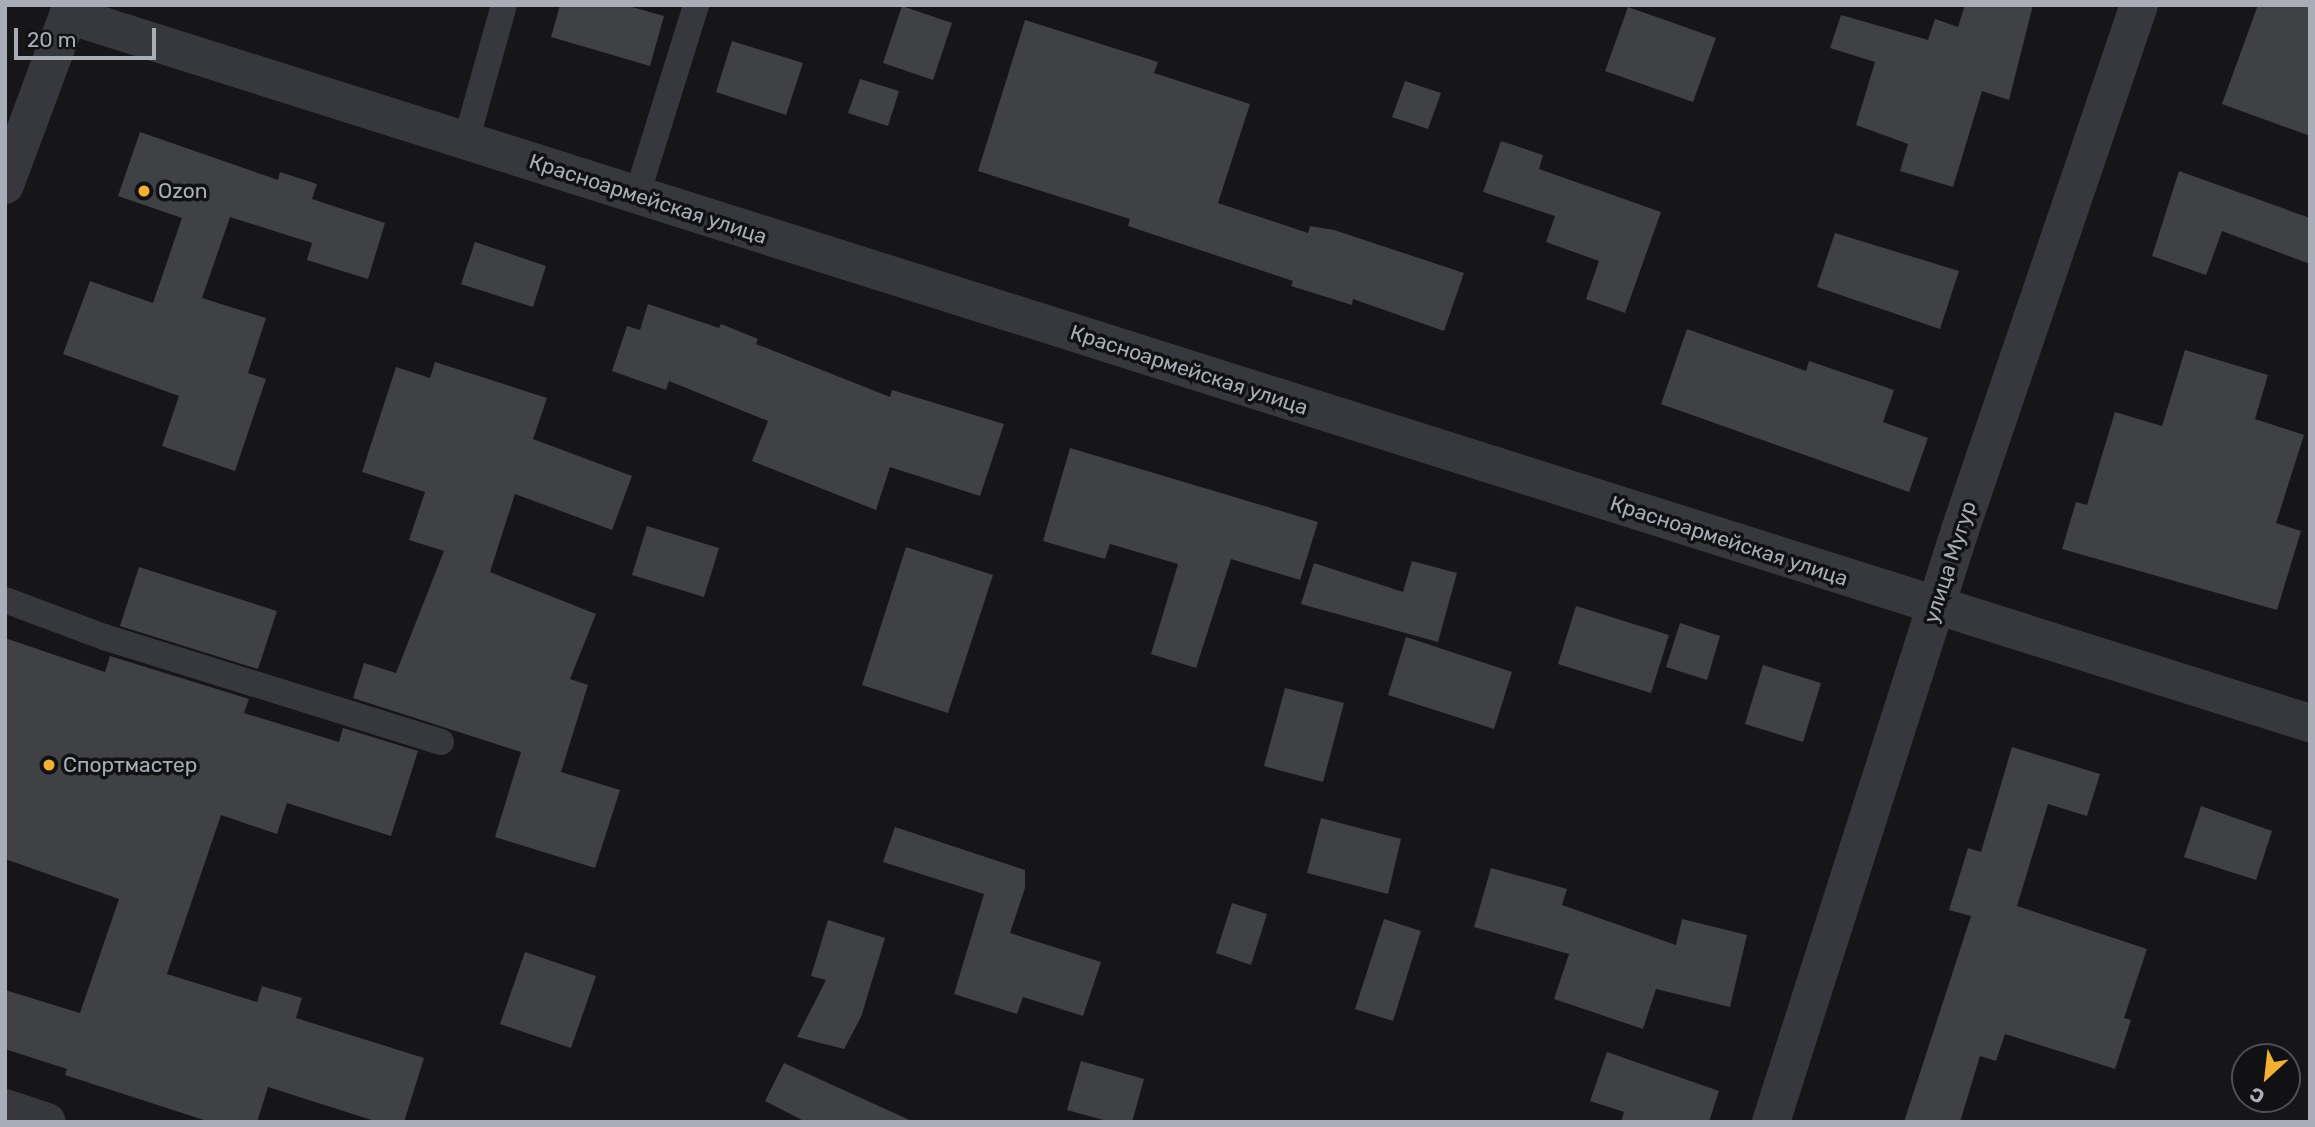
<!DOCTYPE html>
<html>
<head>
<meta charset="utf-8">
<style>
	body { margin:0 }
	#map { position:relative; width:2315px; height:1127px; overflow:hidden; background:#161618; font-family:Rubik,sans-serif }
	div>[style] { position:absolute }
	.building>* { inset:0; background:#404145 }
	.service>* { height:26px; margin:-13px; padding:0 13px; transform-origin:13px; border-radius:13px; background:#37383d }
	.minor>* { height:38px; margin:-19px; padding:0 19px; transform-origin:19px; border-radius:19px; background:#37383d }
	.tertiary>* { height:38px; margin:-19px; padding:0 19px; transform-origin:19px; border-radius:19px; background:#37383d }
	.dots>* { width:19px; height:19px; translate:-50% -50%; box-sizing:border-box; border:4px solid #111113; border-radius:50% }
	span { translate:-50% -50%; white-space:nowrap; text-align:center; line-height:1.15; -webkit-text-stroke:7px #111113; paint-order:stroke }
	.poi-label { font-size:21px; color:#a8adb8 }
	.left { translate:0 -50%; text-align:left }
	.street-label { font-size:21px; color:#a8adb8 }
	.frame { position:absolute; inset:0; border:7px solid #a8adb8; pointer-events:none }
	.north { position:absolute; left:2231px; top:1043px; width:70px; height:70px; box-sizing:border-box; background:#111113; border:2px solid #4d4f55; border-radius:50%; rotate:207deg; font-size:19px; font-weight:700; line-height:28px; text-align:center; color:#a8adb8 }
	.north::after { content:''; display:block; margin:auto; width:24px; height:32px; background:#f2b134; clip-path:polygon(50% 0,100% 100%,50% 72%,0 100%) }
	.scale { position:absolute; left:14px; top:28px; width:142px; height:32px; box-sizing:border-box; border:4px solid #a8adb8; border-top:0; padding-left:9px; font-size:21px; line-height:24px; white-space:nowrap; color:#a8adb8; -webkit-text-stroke:5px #111113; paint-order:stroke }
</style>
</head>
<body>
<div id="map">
	<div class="building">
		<div style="clip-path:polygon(560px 5px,625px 5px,664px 16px,650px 66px,551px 37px)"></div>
		<div style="clip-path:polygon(1965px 5px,2033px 5px,2009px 100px,1982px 91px,1953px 187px,1900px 171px,1908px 144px,1856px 125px,1875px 62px,1830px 48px,1841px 15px,1928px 40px,1935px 19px,1958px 27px)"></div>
		<div style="clip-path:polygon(2258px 5px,2310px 5px,2310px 136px,2222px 104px)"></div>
		<div style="clip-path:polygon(902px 6px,952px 23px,933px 80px,883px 63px)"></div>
		<div style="clip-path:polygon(1628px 7px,1716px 38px,1693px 102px,1605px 71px)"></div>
		<div style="clip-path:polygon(1025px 20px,1158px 62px,1154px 73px,1250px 104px,1218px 203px,1308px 233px,1310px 226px,1334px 230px,1464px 273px,1444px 331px,1353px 299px,1352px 305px,1291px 286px,1293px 281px,1128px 226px,1130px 219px,978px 171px)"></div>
		<div style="clip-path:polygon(732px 41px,803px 63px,786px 115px,716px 92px)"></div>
		<div style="clip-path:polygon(860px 79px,899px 91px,888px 126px,848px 113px)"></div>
		<div style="clip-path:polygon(1405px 81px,1441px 93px,1428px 129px,1392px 117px)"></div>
		<div style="clip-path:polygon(140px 132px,278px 180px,280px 172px,317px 184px,312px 199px,385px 223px,368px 279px,307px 260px,312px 243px,230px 217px,202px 298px,266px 318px,248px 373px,266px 379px,235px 471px,162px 446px,179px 396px,63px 354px,90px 281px,153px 303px,182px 218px,118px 196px)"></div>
		<div style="clip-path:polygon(1501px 141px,1543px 155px,1539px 169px,1661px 212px,1625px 313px,1586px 299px,1599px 261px,1546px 242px,1555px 216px,1483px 192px)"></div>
		<div style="clip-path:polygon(2179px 171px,2310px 218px,2310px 264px,2222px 231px,2206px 275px,2152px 256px)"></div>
		<div style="clip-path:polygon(1835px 233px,1959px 271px,1940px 329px,1817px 287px)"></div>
		<div style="clip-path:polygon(475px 242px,546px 266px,533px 307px,461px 284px)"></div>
		<div style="clip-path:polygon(648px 304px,719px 328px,721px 324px,758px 339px,756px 344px,890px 397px,892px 390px,1004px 424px,980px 496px,890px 467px,876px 510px,752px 461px,768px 421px,669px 381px,666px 390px,612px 371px,627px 326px,640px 330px)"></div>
		<div style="clip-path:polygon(1687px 329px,1806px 371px,1809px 361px,1894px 390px,1883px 422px,1928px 438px,1909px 492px,1661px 404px)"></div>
		<div style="clip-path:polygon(2185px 350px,2268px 375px,2255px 419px,2304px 435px,2276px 523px,2301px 531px,2277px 610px,2062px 549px,2076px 502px,2087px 505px,2115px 412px,2162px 426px)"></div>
		<div style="clip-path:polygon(435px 362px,547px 398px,533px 439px,632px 476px,612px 530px,515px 494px,490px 572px,596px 614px,570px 679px,588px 685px,561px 772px,620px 790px,595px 868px,495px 837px,521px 752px,353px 698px,364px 663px,396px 673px,444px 551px,409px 540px,425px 492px,362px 472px,396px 367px,430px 378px)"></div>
		<div style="clip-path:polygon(1070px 448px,1318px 522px,1300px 580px,1231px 559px,1196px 668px,1151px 654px,1178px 564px,1110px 544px,1105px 559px,1043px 541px)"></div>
		<div style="clip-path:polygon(647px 526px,719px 548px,704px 597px,632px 575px)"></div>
		<div style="clip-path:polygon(906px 547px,993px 575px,948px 713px,862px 685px)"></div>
		<div style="clip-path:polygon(1412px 561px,1457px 573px,1438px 642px,1301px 604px,1314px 563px,1403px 592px)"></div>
		<div style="clip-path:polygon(139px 567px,277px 611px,258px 669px,120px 626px)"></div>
		<div style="clip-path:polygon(1576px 606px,1669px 635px,1651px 693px,1558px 664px)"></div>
		<div style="clip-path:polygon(1680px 623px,1720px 636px,1707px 680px,1666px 667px)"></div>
		<div style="clip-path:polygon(1406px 637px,1512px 672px,1494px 729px,1388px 695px)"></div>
		<div style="clip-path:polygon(5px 638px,105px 672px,110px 656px,249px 699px,244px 713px,339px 742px,343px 728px,418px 751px,391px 836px,287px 803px,277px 834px,221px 815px,167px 974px,257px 1002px,262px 986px,302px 998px,296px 1018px,424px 1058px,404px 1122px,378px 1122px,268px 1087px,257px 1122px,210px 1122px,65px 1075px,67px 1069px,5px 1049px,5px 990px,80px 1013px,119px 899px,5px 859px)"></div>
		<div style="clip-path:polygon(1763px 665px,1821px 683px,1803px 742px,1745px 724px)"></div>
		<div style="clip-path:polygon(1285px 688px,1344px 703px,1323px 782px,1264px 766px)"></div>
		<div style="clip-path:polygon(2012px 747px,2100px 774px,2087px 816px,2048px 804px,2017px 906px,2147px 949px,2124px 1018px,2131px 1020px,2115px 1069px,2005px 1034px,1996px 1061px,1980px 1056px,1960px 1122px,1904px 1122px,1971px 916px,1949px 910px,1968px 848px,1981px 852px)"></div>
		<div style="clip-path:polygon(2201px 806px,2272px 831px,2256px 880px,2184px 857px)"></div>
		<div style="clip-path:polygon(1321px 818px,1401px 839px,1388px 894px,1307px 873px)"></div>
		<div style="clip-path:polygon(895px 827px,1025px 870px,1025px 888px,1010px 933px,1101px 962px,1083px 1016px,1023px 997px,1017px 1014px,954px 994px,984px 894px,883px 862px)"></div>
		<div style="clip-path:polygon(1491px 868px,1567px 889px,1562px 905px,1676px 945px,1682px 919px,1747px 935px,1730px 1007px,1656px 989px,1643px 1029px,1554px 999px,1569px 954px,1474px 927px)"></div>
		<div style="clip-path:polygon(1232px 903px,1267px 914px,1251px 965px,1216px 953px)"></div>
		<div style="clip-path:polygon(1384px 919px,1421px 931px,1393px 1021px,1355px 1009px)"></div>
		<div style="clip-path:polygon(828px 920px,885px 938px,861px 1017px,844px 1049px,797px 1037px,826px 980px,811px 976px)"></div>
		<div style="clip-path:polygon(525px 952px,596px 976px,571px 1048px,500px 1024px)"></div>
		<div style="clip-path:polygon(1607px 1052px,1719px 1091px,1709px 1122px,1621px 1122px,1624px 1112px,1590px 1101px)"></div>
		<div style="clip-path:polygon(1081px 1061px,1144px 1079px,1132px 1122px,1111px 1122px,1067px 1110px)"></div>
		<div style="clip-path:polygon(784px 1063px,914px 1122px,806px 1122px,765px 1101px)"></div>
	</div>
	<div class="service">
		<div style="left:466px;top:141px;width:141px;rotate:-74.4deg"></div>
		<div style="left:637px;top:195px;width:199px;rotate:-72.7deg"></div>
		<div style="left:5px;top:600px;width:106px;rotate:20.5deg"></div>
		<div style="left:104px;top:637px;width:353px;rotate:17.3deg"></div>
	</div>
	<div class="minor">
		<div style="left:68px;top:15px;width:2351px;rotate:17.53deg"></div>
		<div style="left:5px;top:1108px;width:44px;rotate:18.4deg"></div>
		<div style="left:1771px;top:1122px;width:621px;rotate:-72.29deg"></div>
		<div style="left:1960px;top:530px;width:555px;rotate:-71.17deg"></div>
	</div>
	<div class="tertiary">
		<div style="left:5px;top:185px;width:192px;rotate:-69.6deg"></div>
	</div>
	<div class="dots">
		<div style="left:144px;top:191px;background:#f2b134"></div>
		<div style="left:49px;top:765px;background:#f2b134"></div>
	</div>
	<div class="poi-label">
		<span class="left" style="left:158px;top:191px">Ozon</span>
		<span class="left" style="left:63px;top:765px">Спортмастер</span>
	</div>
	<div class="street-label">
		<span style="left:648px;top:199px;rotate:18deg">Красноармейская улица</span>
		<span style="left:1189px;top:370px;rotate:18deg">Красноармейская улица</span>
		<span style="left:1729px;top:541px;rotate:18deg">Красноармейская улица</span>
		<span style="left:1950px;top:562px;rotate:-72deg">улица Мугур</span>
	</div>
	<div class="frame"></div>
	<div class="north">С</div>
	<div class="scale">20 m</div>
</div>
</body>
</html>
